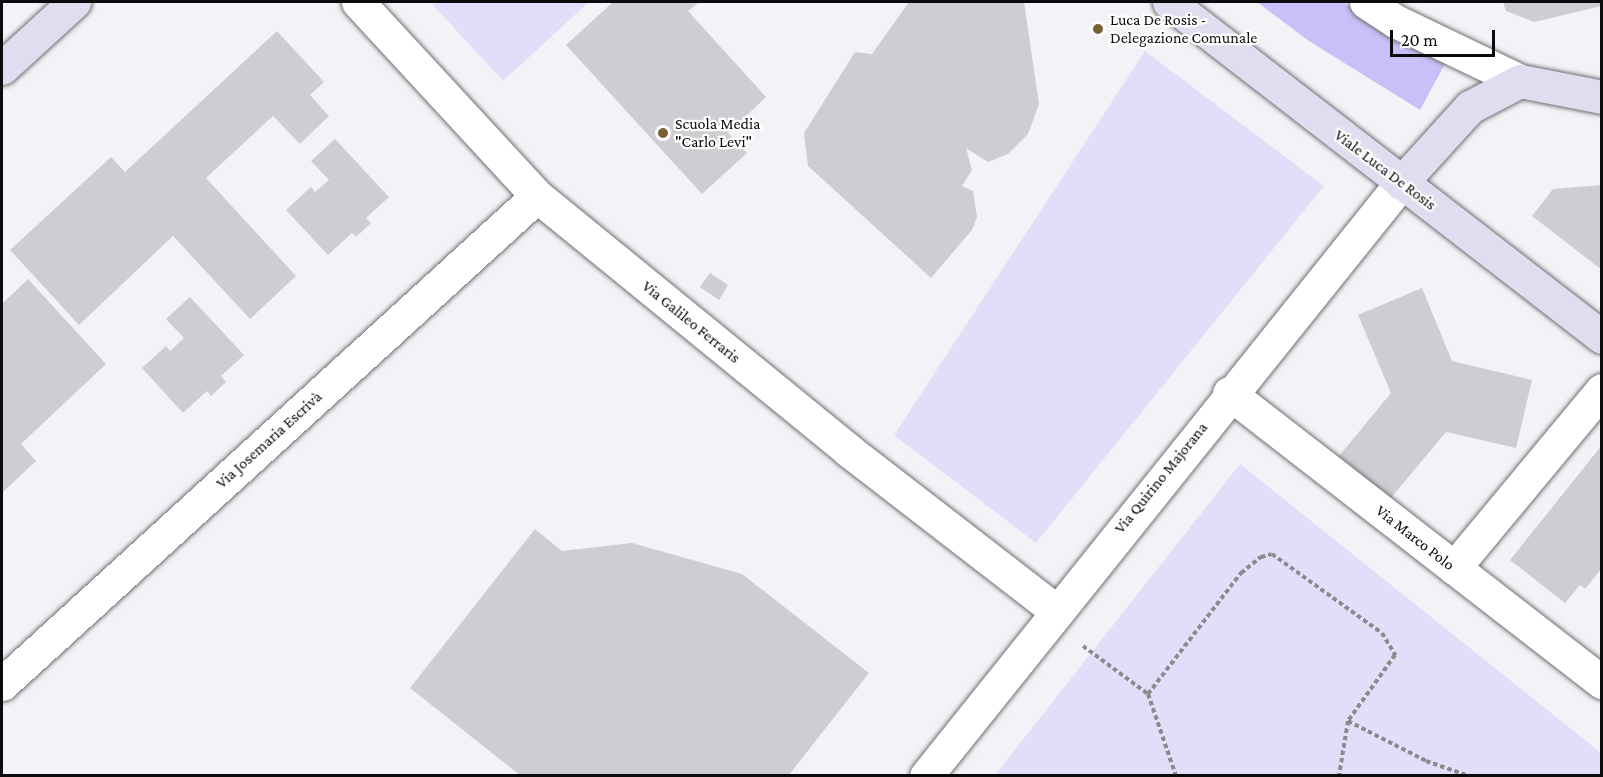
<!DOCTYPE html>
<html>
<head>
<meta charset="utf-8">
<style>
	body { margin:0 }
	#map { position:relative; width:1603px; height:777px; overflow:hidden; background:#f3f3f7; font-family:"Crimson Pro",serif }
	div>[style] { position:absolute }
	.green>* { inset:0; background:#e1def9 }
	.water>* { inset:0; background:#c8c0f8 }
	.building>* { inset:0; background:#ceced2 }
	.path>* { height:4px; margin-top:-2px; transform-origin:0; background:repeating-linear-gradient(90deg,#8b8b8e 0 4.5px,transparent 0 7.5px) }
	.roads { filter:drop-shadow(0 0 2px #707073) drop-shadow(0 0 2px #707073) }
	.street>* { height:33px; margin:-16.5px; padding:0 16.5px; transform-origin:16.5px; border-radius:16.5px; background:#fff }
	.secondary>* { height:33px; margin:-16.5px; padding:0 16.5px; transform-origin:16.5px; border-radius:16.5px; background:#e1ddf1 }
	.dots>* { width:16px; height:16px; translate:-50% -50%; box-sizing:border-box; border:3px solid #fff; border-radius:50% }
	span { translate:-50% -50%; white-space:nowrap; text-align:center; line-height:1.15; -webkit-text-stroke:4.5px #fff; paint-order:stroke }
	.poi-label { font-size:16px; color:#0b0b0d }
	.left { translate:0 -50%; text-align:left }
	.street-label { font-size:16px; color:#0b0b0d }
	.frame { position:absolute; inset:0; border:3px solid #0b0b0d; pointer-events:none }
	.scale { position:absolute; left:1390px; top:30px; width:105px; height:27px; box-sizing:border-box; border:3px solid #0b0b0d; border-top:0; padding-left:8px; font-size:18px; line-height:21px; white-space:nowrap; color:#0b0b0d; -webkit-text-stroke:4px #fff; paint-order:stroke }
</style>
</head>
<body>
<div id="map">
	<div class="green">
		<div style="clip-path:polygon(436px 2px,589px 2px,503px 81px,433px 5px)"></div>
		<div style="clip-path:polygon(1145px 51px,1324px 186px,1036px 543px,894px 435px)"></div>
		<div style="clip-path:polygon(1240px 464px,1601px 753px,1601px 775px,995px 775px)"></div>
	</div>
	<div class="water">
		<div style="clip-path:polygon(1257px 2px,1343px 2px,1388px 35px,1446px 62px,1420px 110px,1309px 41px)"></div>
	</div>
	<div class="building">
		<div style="clip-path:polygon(613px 2px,699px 2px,688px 11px,766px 97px,728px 133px,747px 153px,702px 194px,566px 45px)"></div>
		<div style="clip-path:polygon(909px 2px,1024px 2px,1039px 104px,1028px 134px,1008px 154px,988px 162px,966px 148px,972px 170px,962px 186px,973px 191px,977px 217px,972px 230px,931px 278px,808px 166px,804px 133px,855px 52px,872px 54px)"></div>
		<div style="clip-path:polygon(1503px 2px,1602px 2px,1602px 6px,1534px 22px,1506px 11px)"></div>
		<div style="clip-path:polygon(277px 31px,324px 82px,310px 95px,329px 116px,300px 144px,273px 116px,206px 178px,296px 276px,250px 319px,173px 236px,79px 325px,10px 250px,111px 157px,125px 172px)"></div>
		<div style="clip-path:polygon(335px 139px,389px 197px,366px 218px,371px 223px,356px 237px,352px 233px,328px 255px,286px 210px,311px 187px,315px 192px,329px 180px,311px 161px)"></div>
		<div style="clip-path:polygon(1602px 185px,1602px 270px,1532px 216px,1553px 189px)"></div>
		<div style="clip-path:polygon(710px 273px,728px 285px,719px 300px,700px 287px)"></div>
		<div style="clip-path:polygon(28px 279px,106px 364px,21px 444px,36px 461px,2px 493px,2px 304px)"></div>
		<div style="clip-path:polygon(1422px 288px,1452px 361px,1532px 380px,1516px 448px,1446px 432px,1390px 499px,1339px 456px,1391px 393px,1358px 315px)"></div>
		<div style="clip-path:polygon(190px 297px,244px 355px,221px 376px,226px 382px,211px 396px,207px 391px,183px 413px,142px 368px,166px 346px,170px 351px,184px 338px,166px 319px)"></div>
		<div style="clip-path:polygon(1602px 445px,1602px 568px,1585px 589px,1580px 585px,1565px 603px,1510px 560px)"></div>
		<div style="clip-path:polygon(535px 529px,562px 551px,632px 543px,742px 574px,869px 673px,788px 776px,521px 776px,410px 688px)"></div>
	</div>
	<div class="path">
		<div style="left:1083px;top:646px;width:81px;rotate:36.4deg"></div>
		<div style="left:1148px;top:694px;width:153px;rotate:-52.5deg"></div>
		<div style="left:1241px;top:573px;width:26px;rotate:-39deg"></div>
		<div style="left:1261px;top:557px;width:11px;rotate:-15deg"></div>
		<div style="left:1272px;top:554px;width:135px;rotate:35.7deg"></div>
		<div style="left:1382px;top:633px;width:26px;rotate:59deg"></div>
		<div style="left:1395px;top:655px;width:81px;rotate:125.5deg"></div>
		<div style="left:1348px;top:721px;width:56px;rotate:99.3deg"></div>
		<div style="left:1148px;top:694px;width:87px;rotate:71.1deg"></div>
		<div style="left:1348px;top:721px;width:88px;rotate:27.1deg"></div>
		<div style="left:1426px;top:761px;width:46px;rotate:19.2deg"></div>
	</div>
	<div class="roads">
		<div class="street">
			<div style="left:358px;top:2px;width:264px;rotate:47.3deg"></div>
			<div style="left:537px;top:196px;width:402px;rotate:39.2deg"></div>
			<div style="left:848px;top:450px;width:262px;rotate:37.7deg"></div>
			<div style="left:1366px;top:2px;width:35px;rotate:33deg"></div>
			<div style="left:1395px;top:21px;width:139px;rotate:25.6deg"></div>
			<div style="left:1229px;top:393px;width:472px;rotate:37.8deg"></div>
			<div style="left:1454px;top:568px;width:231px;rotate:-50.3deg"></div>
			<div style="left:2px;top:684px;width:724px;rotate:-42.37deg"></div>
			<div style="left:926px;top:776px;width:760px;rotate:-51.3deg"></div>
		</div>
		<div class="secondary">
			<div style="left:1169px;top:2px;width:547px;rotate:37.73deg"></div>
			<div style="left:2px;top:68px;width:98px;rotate:-42.5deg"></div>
			<div style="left:1401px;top:183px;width:103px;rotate:-47.8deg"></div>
			<div style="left:1470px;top:107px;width:56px;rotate:-27.5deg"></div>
			<div style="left:1520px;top:81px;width:84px;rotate:11deg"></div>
		</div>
	</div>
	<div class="dots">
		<div style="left:1098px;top:29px;background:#795f31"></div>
		<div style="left:663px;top:133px;background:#795f31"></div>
	</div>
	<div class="poi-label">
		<span class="left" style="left:1110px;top:29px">Luca De Rosis -<br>Delegazione Comunale</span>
		<span class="left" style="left:675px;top:133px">Scuola Media<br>"Carlo Levi"</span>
	</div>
	<div class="street-label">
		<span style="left:1385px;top:170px;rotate:37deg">Viale Luca De Rosis</span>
		<span style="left:691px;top:322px;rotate:39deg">Via Galileo Ferraris</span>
		<span style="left:269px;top:440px;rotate:-42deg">Via Josemaria Escrivà</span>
		<span style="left:1161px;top:478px;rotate:-51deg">Via Quirino Majorana</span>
		<span style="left:1415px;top:538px;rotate:38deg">Via Marco Polo</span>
	</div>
	<div class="frame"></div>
	<div class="scale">20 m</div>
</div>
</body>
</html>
